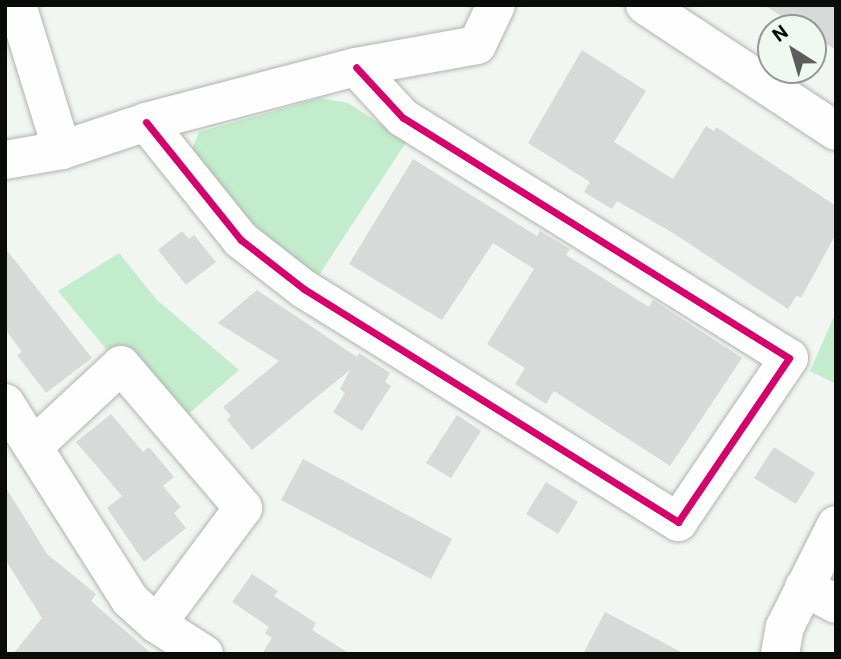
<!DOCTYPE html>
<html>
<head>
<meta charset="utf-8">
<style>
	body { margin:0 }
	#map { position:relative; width:841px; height:659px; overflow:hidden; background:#f2f6f3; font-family:Roboto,sans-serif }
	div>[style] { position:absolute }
	.green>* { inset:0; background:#c2eccc }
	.building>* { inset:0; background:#d7dad8 }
	.roads { filter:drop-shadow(0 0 2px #b0b3b0) drop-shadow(0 0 2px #b0b3b0) }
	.street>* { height:38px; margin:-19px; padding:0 19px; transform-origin:19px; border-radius:19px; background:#fdfefd }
	.secondary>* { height:38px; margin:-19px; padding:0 19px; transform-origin:19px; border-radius:19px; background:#fdfefd }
	.cycleway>* { height:7px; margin:-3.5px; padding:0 3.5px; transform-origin:3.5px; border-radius:3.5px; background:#d6006c }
	span { translate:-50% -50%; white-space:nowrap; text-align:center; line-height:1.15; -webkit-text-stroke:5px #f0f8f2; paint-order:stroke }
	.frame { position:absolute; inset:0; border:7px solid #0a0c0a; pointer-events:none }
	.north { position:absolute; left:757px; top:14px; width:70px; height:70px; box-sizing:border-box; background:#f0f8f2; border:2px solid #949a95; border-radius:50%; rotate:323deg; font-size:19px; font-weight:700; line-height:28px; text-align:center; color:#0a0c0a }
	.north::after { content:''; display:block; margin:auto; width:24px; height:32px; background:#5b5e5c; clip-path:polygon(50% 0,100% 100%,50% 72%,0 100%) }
</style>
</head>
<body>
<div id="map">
	<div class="green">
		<div style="clip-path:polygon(320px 98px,348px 103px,407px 141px,317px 278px,253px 227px,190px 155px,199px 132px)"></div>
		<div style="clip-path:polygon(119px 253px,157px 300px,239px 370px,185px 417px,123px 345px,111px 355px,58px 291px)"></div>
		<div style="clip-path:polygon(836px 312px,836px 384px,810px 371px)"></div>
	</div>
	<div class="building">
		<div style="clip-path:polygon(764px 5px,836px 5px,836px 50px,813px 36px,813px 28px,800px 28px)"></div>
		<div style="clip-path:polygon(582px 50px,646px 91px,614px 142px,673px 179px,706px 126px,714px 131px,716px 127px,836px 206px,836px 234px,801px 298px,797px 295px,788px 309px,673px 233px,617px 201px,612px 209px,584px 192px,590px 182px,528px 143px)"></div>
		<div style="clip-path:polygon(413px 159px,537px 236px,540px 231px,570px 249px,566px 255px,649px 307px,653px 300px,742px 358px,670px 466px,554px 391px,546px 404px,515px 384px,525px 368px,487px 344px,534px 269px,493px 243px,442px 320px,349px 264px)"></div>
		<div style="clip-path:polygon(182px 231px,189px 239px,194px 235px,216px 262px,186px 285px,158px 250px)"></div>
		<div style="clip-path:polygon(5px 248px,92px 358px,46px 393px,17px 355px,22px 352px,5px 329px)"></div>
		<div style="clip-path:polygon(257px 290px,357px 357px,359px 353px,390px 373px,385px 382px,391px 386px,362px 431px,333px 412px,345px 393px,340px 389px,350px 370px,252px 450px,227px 420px,231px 416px,223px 407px,279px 361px,218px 323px)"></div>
		<div style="clip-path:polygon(111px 414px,143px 452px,149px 447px,174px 477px,163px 486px,181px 507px,174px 513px,186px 528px,144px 562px,107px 508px,122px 496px,76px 442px)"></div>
		<div style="clip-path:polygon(457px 415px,481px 431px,451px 478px,426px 463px)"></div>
		<div style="clip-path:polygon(774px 447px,815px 473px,796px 504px,754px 478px)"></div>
		<div style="clip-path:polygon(303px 459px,452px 539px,431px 579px,281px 500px)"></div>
		<div style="clip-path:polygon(546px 482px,578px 502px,558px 534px,526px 514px)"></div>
		<div style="clip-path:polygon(5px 486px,47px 554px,96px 594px,91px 601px,152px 654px,13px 654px,42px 618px,5px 559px)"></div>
		<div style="clip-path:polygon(252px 574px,278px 591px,274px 596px,316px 623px,312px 630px,350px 654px,262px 654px,272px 638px,265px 633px,269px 627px,232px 602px)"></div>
		<div style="clip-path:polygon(605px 612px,685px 654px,583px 654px)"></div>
	</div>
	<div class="roads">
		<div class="street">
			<div style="left:17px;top:5px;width:152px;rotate:72.8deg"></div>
			<div style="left:146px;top:122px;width:151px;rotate:51.2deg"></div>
			<div style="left:241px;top:240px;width:80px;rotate:37.9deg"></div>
			<div style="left:304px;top:289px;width:441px;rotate:31.9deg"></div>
			<div style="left:678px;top:522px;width:198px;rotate:-55.9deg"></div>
			<div style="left:789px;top:358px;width:455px;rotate:-148.1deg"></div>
			<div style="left:403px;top:118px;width:69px;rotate:-132.7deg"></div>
			<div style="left:5px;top:160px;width:58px;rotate:-10deg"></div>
			<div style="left:62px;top:150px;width:89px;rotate:-18.4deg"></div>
			<div style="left:146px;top:122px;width:217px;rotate:-14.7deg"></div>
			<div style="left:356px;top:67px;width:123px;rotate:-10.3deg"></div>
			<div style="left:477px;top:45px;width:44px;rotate:-64.6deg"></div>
			<div style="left:5px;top:403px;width:233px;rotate:57.6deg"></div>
			<div style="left:130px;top:600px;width:36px;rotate:42deg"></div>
			<div style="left:157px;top:624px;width:56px;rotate:32.6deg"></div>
			<div style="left:35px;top:445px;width:117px;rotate:-42.9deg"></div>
			<div style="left:121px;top:365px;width:188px;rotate:49.5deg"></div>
			<div style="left:243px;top:508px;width:144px;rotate:126.6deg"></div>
			<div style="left:804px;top:587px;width:36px;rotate:28deg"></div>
			<div style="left:780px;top:654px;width:27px;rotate:-80deg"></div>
			<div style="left:785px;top:627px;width:114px;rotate:-63.4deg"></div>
		</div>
		<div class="secondary">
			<div style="left:645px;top:5px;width:229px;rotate:33.4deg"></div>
		</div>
	</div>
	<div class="cycleway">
		<div style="left:146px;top:122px;width:151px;rotate:51.2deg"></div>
		<div style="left:241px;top:240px;width:80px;rotate:37.9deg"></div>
		<div style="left:304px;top:289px;width:441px;rotate:31.9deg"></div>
		<div style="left:678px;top:522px;width:198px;rotate:-55.9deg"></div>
		<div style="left:789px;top:358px;width:455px;rotate:-148.1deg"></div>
		<div style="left:403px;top:118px;width:69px;rotate:-132.7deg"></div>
	</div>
	<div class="frame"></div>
	<div class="north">N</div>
</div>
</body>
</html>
